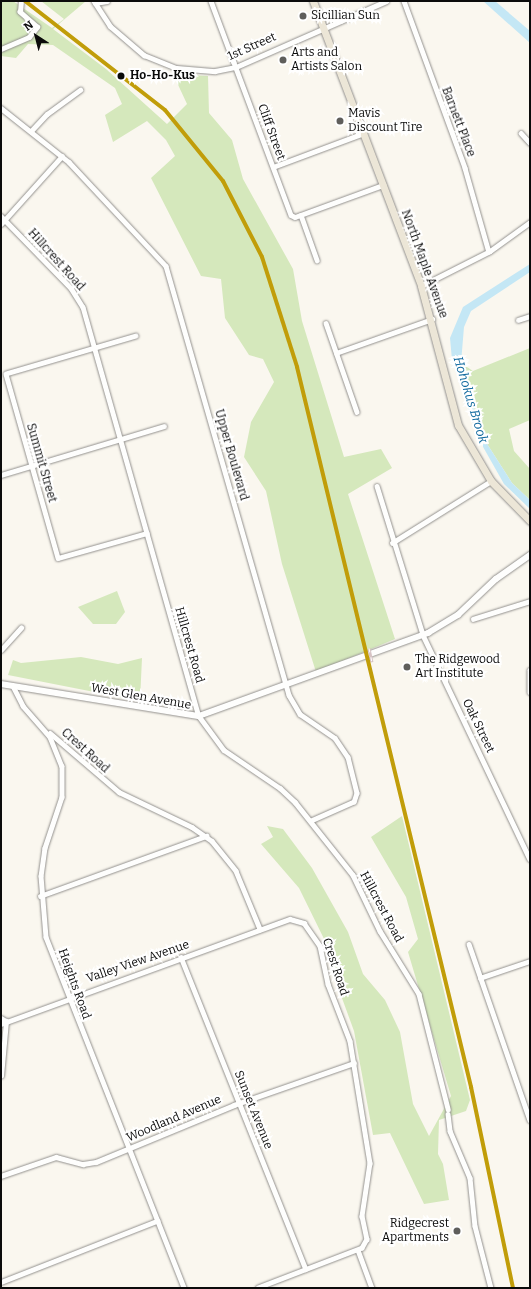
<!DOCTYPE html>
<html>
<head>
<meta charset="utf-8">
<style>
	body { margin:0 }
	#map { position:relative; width:531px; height:1289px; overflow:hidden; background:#faf7ef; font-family:Bitter,serif }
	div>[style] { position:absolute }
	.forest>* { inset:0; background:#d5e8bc }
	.water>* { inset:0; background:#c4e7f5 }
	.roads { filter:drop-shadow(0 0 1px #93918e) drop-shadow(0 0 1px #93918e) }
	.minor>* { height:4.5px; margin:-2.25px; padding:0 2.25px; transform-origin:2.25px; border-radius:2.25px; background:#fefefd }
	.tertiary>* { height:5.5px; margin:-2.75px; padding:0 2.75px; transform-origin:2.75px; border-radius:2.75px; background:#fefefd }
	.primary>* { height:7px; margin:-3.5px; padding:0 3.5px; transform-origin:3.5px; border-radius:3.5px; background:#ece6d7 }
	.rail>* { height:3px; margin-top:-1.5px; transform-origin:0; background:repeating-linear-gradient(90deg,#fff 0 4.5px,#d7c3c4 0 9px); box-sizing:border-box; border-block:1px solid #d7c3c4 }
	.rail-1>* { height:4px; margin:-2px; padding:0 2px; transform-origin:2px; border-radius:2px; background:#c19d09 }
	.dots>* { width:11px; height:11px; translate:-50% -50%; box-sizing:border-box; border:2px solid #fff; border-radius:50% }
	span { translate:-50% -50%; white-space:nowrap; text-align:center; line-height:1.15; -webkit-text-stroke:4px #fff; paint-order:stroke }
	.poi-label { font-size:12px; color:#0b0b0b }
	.left { translate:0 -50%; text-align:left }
	.right { translate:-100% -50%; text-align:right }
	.street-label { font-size:12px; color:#0b0b0b }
	.stop-label { font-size:12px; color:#0b0b0b; font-weight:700 }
	.water-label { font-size:13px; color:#126a9f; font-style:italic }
	.frame { position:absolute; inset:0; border:2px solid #0b0b0b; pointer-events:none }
	.north { position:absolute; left:16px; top:16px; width:40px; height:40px; -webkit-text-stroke:3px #fff; paint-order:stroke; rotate:324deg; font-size:11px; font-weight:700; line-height:16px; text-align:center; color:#0b0b0b }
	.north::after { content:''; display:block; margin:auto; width:14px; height:18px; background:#0b0b0b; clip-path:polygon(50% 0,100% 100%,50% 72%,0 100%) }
</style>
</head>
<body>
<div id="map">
	<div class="forest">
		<div style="clip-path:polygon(1px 1px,13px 1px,52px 28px,64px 19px,41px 1px,86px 1px,53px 29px,106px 69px,167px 124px,187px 104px,173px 74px,208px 76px,209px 113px,232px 140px,243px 179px,293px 269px,302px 321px,344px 457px,381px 449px,392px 468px,348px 494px,395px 639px,316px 672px,282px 564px,266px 491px,244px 457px,251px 422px,274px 382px,263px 359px,249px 355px,225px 318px,221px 279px,201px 276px,151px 178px,175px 156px,166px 140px,147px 121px,113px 142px,105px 115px,122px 104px,115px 88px,53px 45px,28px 44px,16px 58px,1px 56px)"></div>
		<div style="clip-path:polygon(530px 348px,530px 420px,509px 429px,514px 451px,530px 469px,530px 500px,512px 483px,482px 436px,461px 363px,473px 371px)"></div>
		<div style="clip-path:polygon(117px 591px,125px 612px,116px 624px,93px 624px,78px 607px)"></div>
		<div style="clip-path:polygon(81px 657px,118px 664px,142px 658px,140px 701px,8px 675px,13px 660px,21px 663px)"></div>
		<div style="clip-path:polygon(402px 816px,470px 1100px,466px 1111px,439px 1120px,438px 1154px,443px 1164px,449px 1200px,424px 1204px,390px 1133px,373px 1135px,354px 1031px,331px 968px,329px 949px,299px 888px,261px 844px,273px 837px,267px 826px,283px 829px,312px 868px,348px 932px,363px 974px,385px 1000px,400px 1032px,413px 1104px,429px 1136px,451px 1096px,408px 952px,418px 939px,406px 897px,371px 837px)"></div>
	</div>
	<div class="water">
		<div style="clip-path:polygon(483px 1px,495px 1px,530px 31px,530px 43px)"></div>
		<div style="clip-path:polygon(530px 264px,530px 272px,471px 311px,464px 327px,461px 363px,482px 436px,512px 483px,530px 500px,530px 509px,504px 484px,478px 438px,452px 360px,450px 338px,463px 307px)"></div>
	</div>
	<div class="roads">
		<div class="minor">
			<div style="left:94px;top:1px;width:30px;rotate:57deg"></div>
			<div style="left:110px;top:26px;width:45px;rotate:40.5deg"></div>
			<div style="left:144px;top:55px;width:35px;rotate:22deg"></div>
			<div style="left:177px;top:68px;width:38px;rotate:5deg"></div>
			<div style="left:215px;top:71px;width:21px;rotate:-11deg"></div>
			<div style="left:236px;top:67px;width:164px;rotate:-23.7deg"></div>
			<div style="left:211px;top:1px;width:228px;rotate:69.5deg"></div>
			<div style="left:291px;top:215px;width:4px;rotate:27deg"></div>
			<div style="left:295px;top:217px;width:94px;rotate:-20deg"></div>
			<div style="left:404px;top:1px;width:178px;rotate:69.9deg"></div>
			<div style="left:465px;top:168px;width:87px;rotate:74.1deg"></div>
			<div style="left:95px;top:3px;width:12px;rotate:-9deg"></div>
			<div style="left:1px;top:49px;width:30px;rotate:-23deg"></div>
			<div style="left:29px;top:37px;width:13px;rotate:-51deg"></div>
			<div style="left:37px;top:27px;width:23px;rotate:-139deg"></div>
			<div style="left:20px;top:12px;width:11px;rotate:-85deg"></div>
			<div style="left:1px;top:108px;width:87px;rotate:38.5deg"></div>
			<div style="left:69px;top:162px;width:142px;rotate:47deg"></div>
			<div style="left:166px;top:266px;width:446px;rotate:74deg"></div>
			<div style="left:289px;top:695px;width:22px;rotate:60deg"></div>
			<div style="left:300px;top:714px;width:42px;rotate:34.4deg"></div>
			<div style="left:335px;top:738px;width:23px;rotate:56deg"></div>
			<div style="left:348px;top:757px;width:37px;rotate:76deg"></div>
			<div style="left:357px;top:793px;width:9px;rotate:108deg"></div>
			<div style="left:354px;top:802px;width:47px;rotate:156.2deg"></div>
			<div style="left:31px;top:131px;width:23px;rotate:-47deg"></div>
			<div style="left:47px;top:114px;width:41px;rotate:-36deg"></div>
			<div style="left:521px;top:133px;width:13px;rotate:48deg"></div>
			<div style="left:273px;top:167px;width:97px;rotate:-20.5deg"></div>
			<div style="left:301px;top:215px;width:48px;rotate:70.4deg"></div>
			<div style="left:1px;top:216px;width:100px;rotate:45.8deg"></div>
			<div style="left:71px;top:288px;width:22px;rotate:58deg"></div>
			<div style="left:83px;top:307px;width:425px;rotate:74.2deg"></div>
			<div style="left:199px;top:716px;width:42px;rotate:53.7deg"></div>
			<div style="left:224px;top:750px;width:68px;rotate:34.2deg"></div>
			<div style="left:280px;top:788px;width:21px;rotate:43deg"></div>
			<div style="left:295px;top:802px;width:93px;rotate:51.5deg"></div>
			<div style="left:353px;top:875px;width:62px;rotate:64.3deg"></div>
			<div style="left:380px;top:931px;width:74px;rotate:58.2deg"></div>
			<div style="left:419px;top:994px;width:119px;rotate:75.8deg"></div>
			<div style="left:1px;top:224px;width:91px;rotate:-48.1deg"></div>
			<div style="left:421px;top:286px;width:77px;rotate:-26.9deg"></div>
			<div style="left:490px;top:251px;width:49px;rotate:-35.9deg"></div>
			<div style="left:518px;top:320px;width:13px;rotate:-18deg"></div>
			<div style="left:326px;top:323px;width:94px;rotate:70.8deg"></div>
			<div style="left:136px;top:336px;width:135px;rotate:163.7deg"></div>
			<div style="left:6px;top:374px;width:191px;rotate:74.2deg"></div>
			<div style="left:58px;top:558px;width:92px;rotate:-15.7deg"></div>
			<div style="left:336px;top:353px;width:102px;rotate:-19.5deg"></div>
			<div style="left:1px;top:475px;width:170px;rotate:-16.7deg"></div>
			<div style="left:377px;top:486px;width:156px;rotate:72.8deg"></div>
			<div style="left:423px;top:635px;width:248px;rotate:64.5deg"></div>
			<div style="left:392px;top:543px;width:117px;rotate:-32.1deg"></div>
			<div style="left:473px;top:619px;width:60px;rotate:-17.5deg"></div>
			<div style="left:1px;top:650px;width:30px;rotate:-48deg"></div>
			<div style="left:530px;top:670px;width:22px;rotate:90deg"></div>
			<div style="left:13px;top:686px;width:22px;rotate:63deg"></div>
			<div style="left:23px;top:706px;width:41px;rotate:48.9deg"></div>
			<div style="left:50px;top:737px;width:31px;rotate:68deg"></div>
			<div style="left:62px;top:766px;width:31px;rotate:90deg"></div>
			<div style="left:62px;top:797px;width:54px;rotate:108.4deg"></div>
			<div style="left:45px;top:848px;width:28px;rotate:98deg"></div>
			<div style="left:41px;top:876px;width:61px;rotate:85.3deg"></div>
			<div style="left:46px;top:937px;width:377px;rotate:68.5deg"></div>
			<div style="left:50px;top:733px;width:91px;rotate:40.5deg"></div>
			<div style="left:119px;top:792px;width:81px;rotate:25.6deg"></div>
			<div style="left:192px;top:827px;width:24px;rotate:35deg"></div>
			<div style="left:212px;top:841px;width:38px;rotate:51deg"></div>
			<div style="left:236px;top:871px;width:63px;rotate:67.5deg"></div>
			<div style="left:40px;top:896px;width:177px;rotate:-19.9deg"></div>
			<div style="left:469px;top:944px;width:186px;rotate:70.9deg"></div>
			<div style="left:181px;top:957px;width:336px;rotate:68.2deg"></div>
			<div style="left:480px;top:978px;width:53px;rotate:-18.8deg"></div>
			<div style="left:1px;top:1018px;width:6px;rotate:31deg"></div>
			<div style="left:1px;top:1024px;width:307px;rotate:-20deg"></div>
			<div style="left:290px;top:919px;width:15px;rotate:16deg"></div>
			<div style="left:304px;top:923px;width:28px;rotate:55deg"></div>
			<div style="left:320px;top:946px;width:39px;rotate:78deg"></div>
			<div style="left:328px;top:984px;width:61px;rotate:68.9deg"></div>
			<div style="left:350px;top:1041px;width:124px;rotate:80.7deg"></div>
			<div style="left:370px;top:1163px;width:54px;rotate:98.6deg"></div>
			<div style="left:362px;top:1216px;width:24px;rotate:78deg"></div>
			<div style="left:367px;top:1239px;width:10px;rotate:119deg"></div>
			<div style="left:362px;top:1248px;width:111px;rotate:159deg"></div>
			<div style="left:1px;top:1076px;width:55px;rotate:-84.8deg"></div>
			<div style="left:448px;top:1114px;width:17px;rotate:83deg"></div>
			<div style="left:450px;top:1131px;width:51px;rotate:66.9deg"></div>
			<div style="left:470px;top:1178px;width:48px;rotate:84.1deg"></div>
			<div style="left:475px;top:1226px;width:64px;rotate:75.5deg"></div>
			<div style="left:1px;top:1176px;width:58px;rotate:-19.1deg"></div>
			<div style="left:56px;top:1157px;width:28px;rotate:15deg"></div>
			<div style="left:83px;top:1164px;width:13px;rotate:-9deg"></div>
			<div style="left:96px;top:1162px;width:149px;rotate:-22.4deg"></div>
			<div style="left:234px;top:1105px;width:127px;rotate:-19.3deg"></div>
			<div style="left:358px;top:1250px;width:40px;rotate:69.8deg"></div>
			<div style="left:1px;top:1282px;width:168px;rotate:-21.4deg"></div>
		</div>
		<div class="tertiary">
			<div style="left:1px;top:684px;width:201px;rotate:9.2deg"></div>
			<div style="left:199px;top:716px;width:244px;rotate:-19.9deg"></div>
			<div style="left:428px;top:633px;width:35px;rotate:-31deg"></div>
			<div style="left:458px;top:615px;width:52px;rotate:-43.5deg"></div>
			<div style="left:496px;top:579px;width:42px;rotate:-35.2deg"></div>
		</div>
		<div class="primary">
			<div style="left:313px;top:1px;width:305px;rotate:69.2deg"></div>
			<div style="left:421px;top:286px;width:144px;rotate:75.1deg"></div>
			<div style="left:458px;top:425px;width:65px;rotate:59.5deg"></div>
			<div style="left:491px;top:481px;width:56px;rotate:45.7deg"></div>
		</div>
	</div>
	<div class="rail">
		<div style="left:369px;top:648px;width:14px;rotate:78deg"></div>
	</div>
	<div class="rail-1">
		<div style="left:25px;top:1px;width:177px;rotate:37.9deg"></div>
		<div style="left:165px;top:110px;width:92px;rotate:50.8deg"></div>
		<div style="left:223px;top:181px;width:85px;rotate:62.8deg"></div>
		<div style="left:262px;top:257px;width:115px;rotate:72.3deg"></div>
		<div style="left:297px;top:367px;width:741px;rotate:76.41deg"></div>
		<div style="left:471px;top:1087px;width:205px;rotate:78.2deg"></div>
	</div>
	<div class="dots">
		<div style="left:303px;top:16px;background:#5f5e5b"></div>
		<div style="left:283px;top:60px;background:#5f5e5b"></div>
		<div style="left:121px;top:76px;background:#0b0b0b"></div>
		<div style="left:340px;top:121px;background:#5f5e5b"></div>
		<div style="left:407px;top:667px;background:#5f5e5b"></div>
		<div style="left:457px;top:1231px;background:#5f5e5b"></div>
	</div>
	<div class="poi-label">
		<span class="left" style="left:311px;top:16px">Sicillian Sun</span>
		<span class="left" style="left:291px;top:60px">Arts and<br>Artists Salon</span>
		<span class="left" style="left:348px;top:121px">Mavis<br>Discount Tire</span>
		<span class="left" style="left:415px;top:667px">The Ridgewood<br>Art Institute</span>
		<span class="right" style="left:449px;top:1231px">Ridgecrest<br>Apartments</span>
	</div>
	<div class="street-label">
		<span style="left:252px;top:47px;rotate:-24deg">1st Street</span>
		<span style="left:458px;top:122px;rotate:69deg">Barnett Place</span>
		<span style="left:271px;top:132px;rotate:70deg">Cliff Street</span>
		<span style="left:56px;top:260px;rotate:48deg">Hillcrest Road</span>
		<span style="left:424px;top:264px;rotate:70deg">North Maple Avenue</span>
		<span style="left:231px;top:455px;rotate:74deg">Upper Boulevard</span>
		<span style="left:41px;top:463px;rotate:74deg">Summit Street</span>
		<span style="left:189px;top:645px;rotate:74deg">Hillcrest Road</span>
		<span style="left:141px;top:697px;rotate:10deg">West Glen Avenue</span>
		<span style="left:478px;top:726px;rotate:64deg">Oak Street</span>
		<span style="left:85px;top:751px;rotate:42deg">Crest Road</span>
		<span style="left:381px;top:907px;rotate:62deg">Hillcrest Road</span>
		<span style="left:138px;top:962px;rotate:-19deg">Valley View Avenue</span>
		<span style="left:335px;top:967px;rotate:72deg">Crest Road</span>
		<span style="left:74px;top:984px;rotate:70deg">Heights Road</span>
		<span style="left:253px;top:1110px;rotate:68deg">Sunset Avenue</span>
		<span style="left:174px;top:1119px;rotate:-23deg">Woodland Avenue</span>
	</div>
	<div class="stop-label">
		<span class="left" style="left:130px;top:76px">Ho-Ho-Kus</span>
	</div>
	<div class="water-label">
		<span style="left:470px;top:400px;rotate:73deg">Hohokus Brook</span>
	</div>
	<div class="frame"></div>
	<div class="north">N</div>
</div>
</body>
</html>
